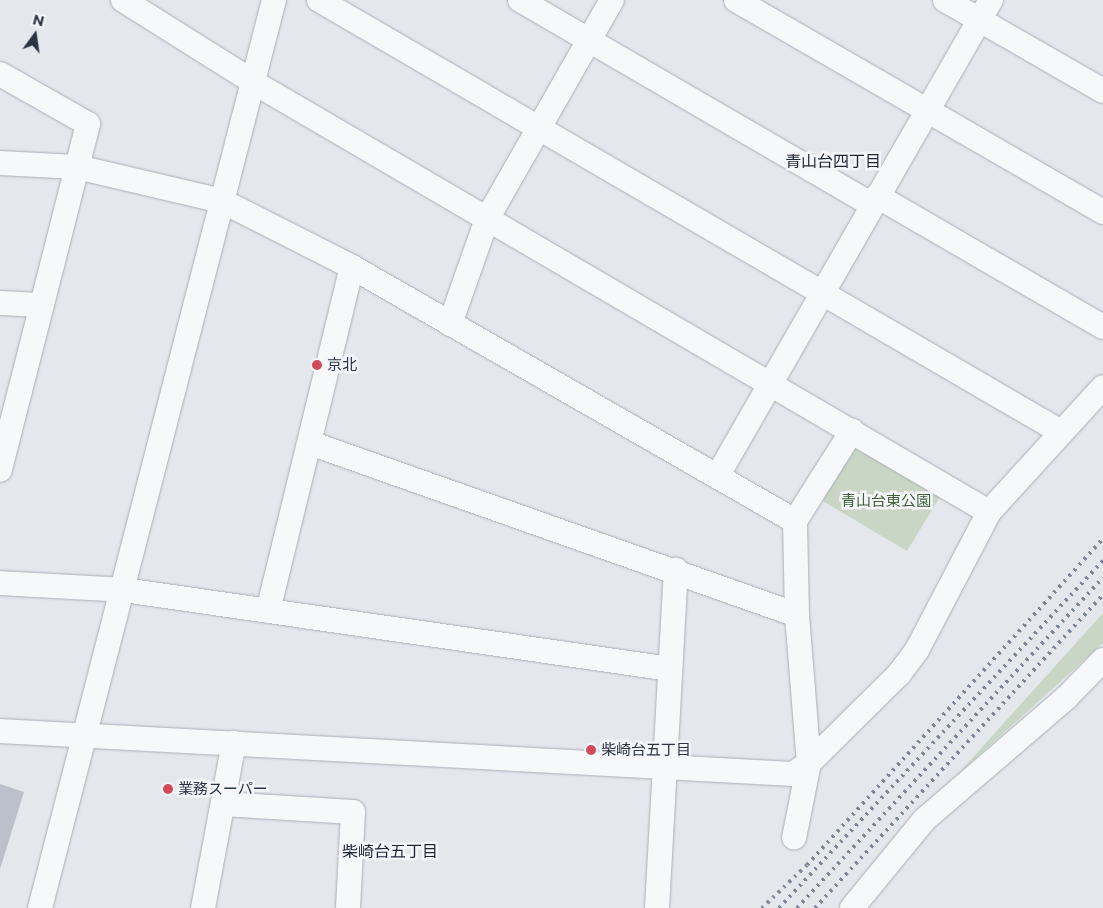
<!DOCTYPE html>
<meta charset="utf-8">
<style>
body{margin:0}
#map{position:relative;width:1103px;height:908px;overflow:hidden;background:#e4e7ec;font-family:Montserrat,"Noto Sans JP",sans-serif}
div>[style]{position:absolute}
[style*='--x']{left:calc(var(--x)*1px);top:calc(var(--y)*1px);width:calc(var(--w)*1px);rotate:calc(var(--a)*1deg)}
.green>*{inset:0;background:#c9d6c5}
.building>*{inset:0;background:#bbc0ca}
.roads{filter:drop-shadow(0 0 1px #a9aeb7) drop-shadow(0 0 1px #a9aeb7)}
.minor>*{height:24px;margin:-12px;padding:0 12px;transform-origin:12px;border-radius:12px;background:#f7f8fa}
.rail>*{height:4px;margin-top:-2px;transform-origin:0;background:repeating-linear-gradient(90deg,#7d8696 0 2.5px,transparent 0 7.5px)}
.dots>*{width:14px;height:14px;translate:-50% -50%;box-sizing:border-box;border:2px solid #f4f6f9;border-radius:50%}
span{translate:-50% -50%;white-space:nowrap;text-align:center;line-height:1.15;-webkit-text-stroke:5px #f4f6f9;paint-order:stroke}
.poi-label{font-size:15px;color:#2b3445}
.left{translate:0 -50%;text-align:left}
.park-label{font-size:15px;color:#3f6138}
.neighbourhood-label{font-size:16px;color:#1d2536}
.north{position:absolute;left:10px;top:10px;width:50px;height:50px;-webkit-text-stroke:4px #f4f6f9;paint-order:stroke;rotate:14deg;font-size:14px;font-weight:700;line-height:20px;text-align:center;color:#2b3445}
.north::after{content:'';display:block;margin:auto;width:18px;height:22px;background:#2b3445;clip-path:polygon(50% 0,100% 100%,50% 72%,0 100%)}
</style>
<div id="map">
<div class="green">
<i style="clip-path:polygon(859px 447px,941px 495px,907px 551px,821px 500px,850px 450px)"></i>
<i style="clip-path:polygon(1103px 613px,1103px 643px,957px 775px)"></i>
</div>
<div class="building">
<i style="clip-path:polygon(0 784px,24px 792px,0 869px)"></i>
</div>
<div class="roads">
<div class="minor">
<i style="--x:123;--y:0;--w:154;--a:32.2"></i>
<i style="--x:253;--y:82;--w:852;--a:30.3"></i>
<i style="--x:319;--y:0;--w:859;--a:30.21"></i>
<i style="--x:520;--y:0;--w:407;--a:30.2"></i>
<i style="--x:736;--y:0;--w:424;--a:30"></i>
<i style="--x:945;--y:0;--w:182;--a:29.9"></i>
<i style="--x:0;--y:74;--w:101;--a:29.6"></i>
<i style="--x:88;--y:124;--w:357;--a:104.3"></i>
<i style="--x:0;--y:163;--w:77;--a:3"></i>
<i style="--x:77;--y:167;--w:149;--a:13.2"></i>
<i style="--x:222;--y:201;--w:146;--a:26.9"></i>
<i style="--x:352;--y:267;--w:511;--a:29.83"></i>
<i style="--x:795;--y:521;--w:94;--a:88.8"></i>
<i style="--x:797;--y:615;--w:148;--a:85.4"></i>
<i style="--x:809;--y:763;--w:76;--a:101.3"></i>
<i style="--x:877;--y:196;--w:261;--a:30.1"></i>
<i style="--x:0;--y:303;--w:41;--a:2.8"></i>
<i style="--x:450;--y:324;--w:111;--a:-70.6"></i>
<i style="--x:487;--y:219;--w:252;--a:-60.3"></i>
<i style="--x:310;--y:443;--w:516;--a:19.45"></i>
<i style="--x:718;--y:475;--w:548;--a:-60.11"></i>
<i style="--x:795;--y:521;--w:107;--a:-57.7"></i>
<i style="--x:0;--y:583;--w:124;--a:3.2"></i>
<i style="--x:124;--y:590;--w:552;--a:8.23"></i>
<i style="--x:268;--y:611;--w:354;--a:-76.3"></i>
<i style="--x:0;--y:731;--w:794;--a:3.1"></i>
<i style="--x:793;--y:774;--w:19;--a:-35"></i>
<i style="--x:809;--y:763;--w:127;--a:-44.7"></i>
<i style="--x:899;--y:674;--w:30;--a:-53"></i>
<i style="--x:917;--y:650;--w:156;--a:-62.4"></i>
<i style="--x:989;--y:512;--w:169;--a:-47.6"></i>
<i style="--x:223;--y:804;--w:130;--a:3.5"></i>
<i style="--x:353;--y:812;--w:96;--a:93"></i>
<i style="--x:40;--y:908;--w:938;--a:-75.55"></i>
<i style="--x:203;--y:908;--w:168;--a:-79.4"></i>
<i style="--x:657;--y:908;--w:339;--a:-86.8"></i>
<i style="--x:852;--y:908;--w:114;--a:-50.7"></i>
<i style="--x:924;--y:820;--w:187;--a:-40.7"></i>
<i style="--x:1066;--y:698;--w:53;--a:-45.8"></i>
</div>
</div>
<div class="rail">
<i style="--x:762;--y:908;--w:62;--a:-43.7"></i>
<i style="--x:807;--y:865;--w:440;--a:-47.8"></i>
<i style="--x:779;--y:908;--w:475;--a:-47"></i>
<i style="--x:797;--y:908;--w:450;--a:-47.2"></i>
<i style="--x:815;--y:908;--w:425;--a:-47.4"></i>
</div>
<div class="dots">
<i style="left:317px;top:365px;background:#d1495b"></i>
<i style="left:591px;top:750px;background:#d1495b"></i>
<i style="left:168px;top:789px;background:#d1495b"></i>
</div>
<div class="poi-label">
<span class="left" style="left:327px;top:365px">京北</span>
<span class="left" style="left:601px;top:750px">柴崎台五丁目</span>
<span class="left" style="left:178px;top:789px">業務スーパー</span>
</div>
<div class="park-label">
<span style="left:886px;top:501px">青山台東公園</span>
</div>
<div class="neighbourhood-label">
<span style="left:833px;top:162px">青山台四丁目</span>
<span style="left:390px;top:852px">柴崎台五丁目</span>
</div>
<div class="north">N</div>
</div>
